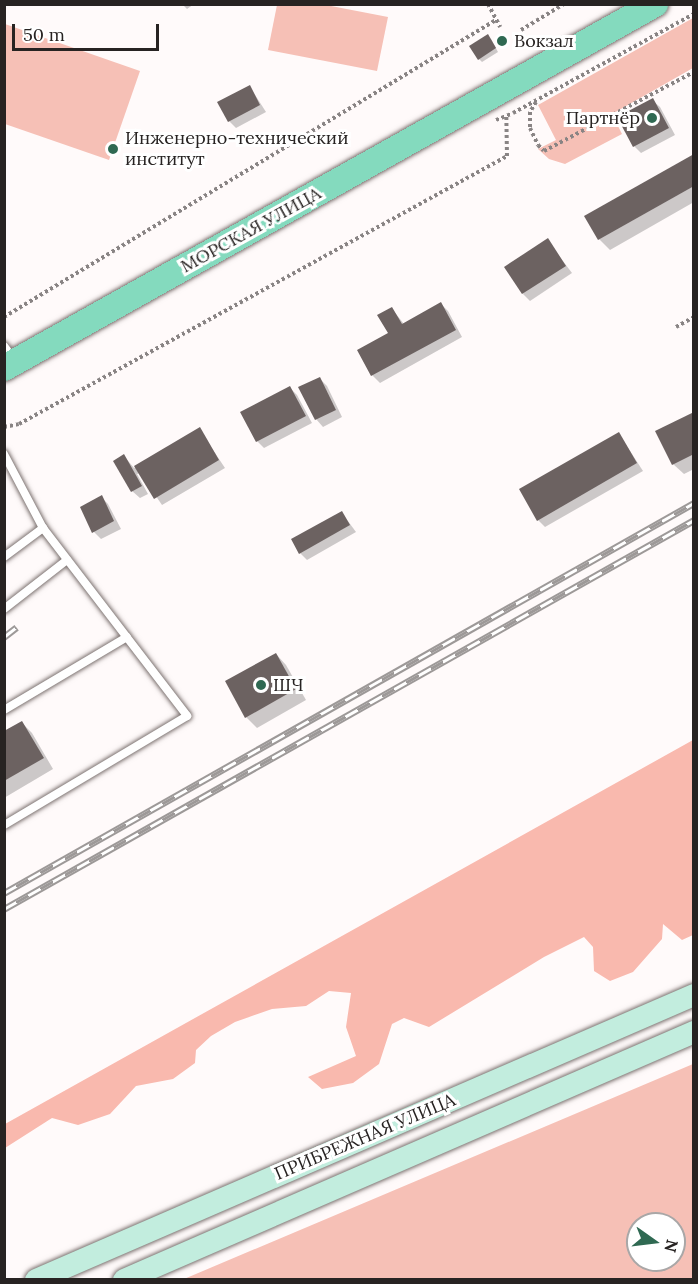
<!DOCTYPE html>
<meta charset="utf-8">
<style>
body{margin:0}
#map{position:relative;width:698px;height:1284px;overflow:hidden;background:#fffafa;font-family:Lora,serif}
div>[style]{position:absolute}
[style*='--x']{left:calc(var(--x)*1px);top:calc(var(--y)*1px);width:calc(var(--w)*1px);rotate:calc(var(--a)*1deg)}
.green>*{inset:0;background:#f6c0b6}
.forest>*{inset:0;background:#f9b9ae}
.shadow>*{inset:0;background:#0003}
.building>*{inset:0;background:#6c6261}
.path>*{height:4px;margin-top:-2px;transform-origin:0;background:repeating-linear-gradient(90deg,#898484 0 3px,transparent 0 6px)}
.roads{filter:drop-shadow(0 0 2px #7e7472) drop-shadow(0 0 2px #7e7472)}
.lane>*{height:8px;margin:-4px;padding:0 4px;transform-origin:4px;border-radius:4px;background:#fff}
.secondary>*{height:22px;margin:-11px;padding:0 11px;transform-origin:11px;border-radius:11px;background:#c2edde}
.primary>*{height:26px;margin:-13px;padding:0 13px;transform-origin:13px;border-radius:13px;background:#84dabe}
.rail>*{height:7px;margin-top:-3.5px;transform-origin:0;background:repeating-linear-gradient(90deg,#fff 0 14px,#9d9998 0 28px);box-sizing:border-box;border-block:2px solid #9d9998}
.dots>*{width:16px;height:16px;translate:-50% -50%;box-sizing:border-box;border:3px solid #fff;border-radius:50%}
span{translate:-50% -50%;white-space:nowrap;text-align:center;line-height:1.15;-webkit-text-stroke:6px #fff;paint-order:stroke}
.poi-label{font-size:18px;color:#272322}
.left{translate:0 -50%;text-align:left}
.right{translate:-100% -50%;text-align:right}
.street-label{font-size:18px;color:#272322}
.frame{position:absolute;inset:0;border:6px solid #272322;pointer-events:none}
.north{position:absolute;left:626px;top:1212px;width:60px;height:60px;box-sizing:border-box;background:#fff;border:2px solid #a9a7a7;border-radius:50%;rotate:104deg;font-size:16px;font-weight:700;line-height:24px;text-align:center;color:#272322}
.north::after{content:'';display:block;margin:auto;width:21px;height:27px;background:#2f6952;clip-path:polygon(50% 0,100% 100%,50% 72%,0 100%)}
.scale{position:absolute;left:12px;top:24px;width:147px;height:27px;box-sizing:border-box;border:3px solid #272322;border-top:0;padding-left:8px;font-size:18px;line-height:21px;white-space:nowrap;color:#272322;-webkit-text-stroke:4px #fff;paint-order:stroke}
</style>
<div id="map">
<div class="green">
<i style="clip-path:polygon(277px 5px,326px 5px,388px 17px,377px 71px,268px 50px)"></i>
<i style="clip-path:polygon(693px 18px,693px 68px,612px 114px,622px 134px,565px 164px,549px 159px,538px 149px,556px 140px,538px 105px)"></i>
<i style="clip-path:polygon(5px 24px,140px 71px,109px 160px,5px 124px)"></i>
<i style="clip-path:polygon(evenodd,693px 1064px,693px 1279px,183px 1279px,184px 1279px,693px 1064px,638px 1224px,674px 1224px,674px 1260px,638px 1260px,638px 1224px)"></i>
</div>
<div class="forest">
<i style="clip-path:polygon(693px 740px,693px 935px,682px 940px,663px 924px,662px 939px,633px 972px,610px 981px,594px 971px,593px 947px,584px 937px,544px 957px,429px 1027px,404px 1018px,392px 1024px,379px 1064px,353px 1083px,322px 1089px,308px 1077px,356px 1056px,346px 1027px,351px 993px,329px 991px,306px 1006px,272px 1009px,235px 1022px,211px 1036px,196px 1050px,195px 1063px,173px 1079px,136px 1086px,110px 1114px,78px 1125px,52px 1118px,5px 1148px,5px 1124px)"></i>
</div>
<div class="shadow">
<i style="clip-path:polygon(182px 4px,194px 4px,187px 9px)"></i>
<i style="clip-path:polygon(491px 39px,498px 52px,482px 62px,479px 59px)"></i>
<i style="clip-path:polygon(250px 87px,266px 112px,236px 128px,229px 121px)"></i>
<i style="clip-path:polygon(652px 100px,660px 107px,675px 135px,641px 153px,634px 146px)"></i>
<i style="clip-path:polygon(694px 156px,694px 202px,610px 250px,599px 239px)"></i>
<i style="clip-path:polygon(547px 240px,572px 273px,530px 301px,523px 294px)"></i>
<i style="clip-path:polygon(441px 304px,448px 311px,462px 337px,380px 383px,372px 375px,359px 351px,390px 334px,392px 309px,404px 324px)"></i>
<i style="clip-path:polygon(319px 378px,327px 386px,342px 417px,323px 427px,316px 419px)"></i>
<i style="clip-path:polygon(290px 388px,297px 395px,312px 423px,264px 448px,257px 441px)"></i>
<i style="clip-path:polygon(694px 414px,694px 469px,684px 474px,673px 464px)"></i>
<i style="clip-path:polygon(199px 429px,225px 468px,162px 505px,140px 473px,137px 474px,148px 494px,140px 498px,132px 491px,115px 461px,124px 456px,134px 468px)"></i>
<i style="clip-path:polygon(619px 434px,643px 471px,545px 527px,538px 520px)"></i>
<i style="clip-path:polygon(101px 497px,108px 504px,121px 529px,101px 539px,94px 532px)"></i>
<i style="clip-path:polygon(342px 513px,356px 532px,307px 560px,300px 553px)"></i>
<i style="clip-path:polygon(276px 654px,286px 665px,306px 700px,257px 728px,246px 717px)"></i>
<i style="clip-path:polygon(22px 723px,32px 733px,53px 769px,4px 798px,4px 733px)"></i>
</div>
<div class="building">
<i style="clip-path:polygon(488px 34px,496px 48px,478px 60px,469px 46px)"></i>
<i style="clip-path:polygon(250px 85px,260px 105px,228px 122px,217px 102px)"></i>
<i style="clip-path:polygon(653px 98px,669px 128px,633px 147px,617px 117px)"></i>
<i style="clip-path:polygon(694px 154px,694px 186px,598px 240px,584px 216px)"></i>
<i style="clip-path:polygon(548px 238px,566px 266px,522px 294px,504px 267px)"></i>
<i style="clip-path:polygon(441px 302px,456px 330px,371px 376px,357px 350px,388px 333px,377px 315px,392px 307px,402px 324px)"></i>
<i style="clip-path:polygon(320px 377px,336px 410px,315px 420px,298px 387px)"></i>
<i style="clip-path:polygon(290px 386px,306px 416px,256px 442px,240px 412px)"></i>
<i style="clip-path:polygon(694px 412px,694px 454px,672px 465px,655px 431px)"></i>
<i style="clip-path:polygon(200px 427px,219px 460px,154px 499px,134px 466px)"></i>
<i style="clip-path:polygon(619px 432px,637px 463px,537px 521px,519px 489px)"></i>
<i style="clip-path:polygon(124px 454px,142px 486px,131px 492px,113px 461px)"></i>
<i style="clip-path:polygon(102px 495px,114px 521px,92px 533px,80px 507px)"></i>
<i style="clip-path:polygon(342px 511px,350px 525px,299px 554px,291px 539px)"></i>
<i style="clip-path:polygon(276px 653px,296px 689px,245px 718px,225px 681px)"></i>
<i style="clip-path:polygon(22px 721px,44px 758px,4px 781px,4px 731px)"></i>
</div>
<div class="path">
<i style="--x:488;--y:4;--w:26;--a:62"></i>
<i style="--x:521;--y:30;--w:50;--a:-31.2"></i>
<i style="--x:536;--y:102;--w:12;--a:121"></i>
<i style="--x:530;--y:112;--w:16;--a:90"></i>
<i style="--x:530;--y:128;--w:19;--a:65"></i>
<i style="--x:538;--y:145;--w:8;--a:45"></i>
<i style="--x:544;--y:151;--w:170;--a:-27.8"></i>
<i style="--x:496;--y:120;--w:18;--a:-22"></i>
<i style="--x:513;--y:113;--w:206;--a:-28.7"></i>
<i style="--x:4;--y:317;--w:575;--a:-31.12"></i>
<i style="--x:676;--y:327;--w:21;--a:-29"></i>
<i style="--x:4;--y:427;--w:15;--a:-11"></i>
<i style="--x:19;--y:424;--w:557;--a:-28.77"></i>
<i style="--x:507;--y:156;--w:39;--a:-91"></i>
</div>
<div class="roads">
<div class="lane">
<i style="--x:4;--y:346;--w:15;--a:53"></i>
<i style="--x:4;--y:454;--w:84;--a:62.2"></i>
<i style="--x:4;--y:557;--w:49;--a:-36.6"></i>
<i style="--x:43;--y:528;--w:237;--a:52.5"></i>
<i style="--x:187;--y:716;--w:213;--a:149.2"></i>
<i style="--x:4;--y:609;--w:80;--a:-37.9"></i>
<i style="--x:4;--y:710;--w:143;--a:-30.7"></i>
</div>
<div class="secondary">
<i style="--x:36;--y:1280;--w:717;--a:-23.42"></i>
<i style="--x:124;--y:1280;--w:622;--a:-23.51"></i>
</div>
<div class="primary">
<i style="--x:4;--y:368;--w:746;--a:-29.21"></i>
</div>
</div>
<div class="rail">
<i style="--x:4;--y:637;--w:16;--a:-38"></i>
<i style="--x:4;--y:893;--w:793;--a:-29.48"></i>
<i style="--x:4;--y:909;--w:792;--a:-29.41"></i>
</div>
<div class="dots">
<i style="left:502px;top:41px;background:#2f6952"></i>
<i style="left:652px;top:118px;background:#2f6952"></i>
<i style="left:113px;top:149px;background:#2f6952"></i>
<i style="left:261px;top:685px;background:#2f6952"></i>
</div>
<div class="poi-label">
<span class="left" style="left:514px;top:41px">Вокзал</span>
<span class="right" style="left:640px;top:118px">Партнёр</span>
<span class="left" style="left:125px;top:149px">Инженерно-технический<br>институт</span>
<span class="left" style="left:273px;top:685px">ШЧ</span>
</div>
<div class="street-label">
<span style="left:251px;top:230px;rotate:-29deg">МОРСКАЯ УЛИЦА</span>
<span style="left:365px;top:1137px;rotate:-23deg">ПРИБРЕЖНАЯ УЛИЦА</span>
</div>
<div class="frame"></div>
<div class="north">N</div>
<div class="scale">50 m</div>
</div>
